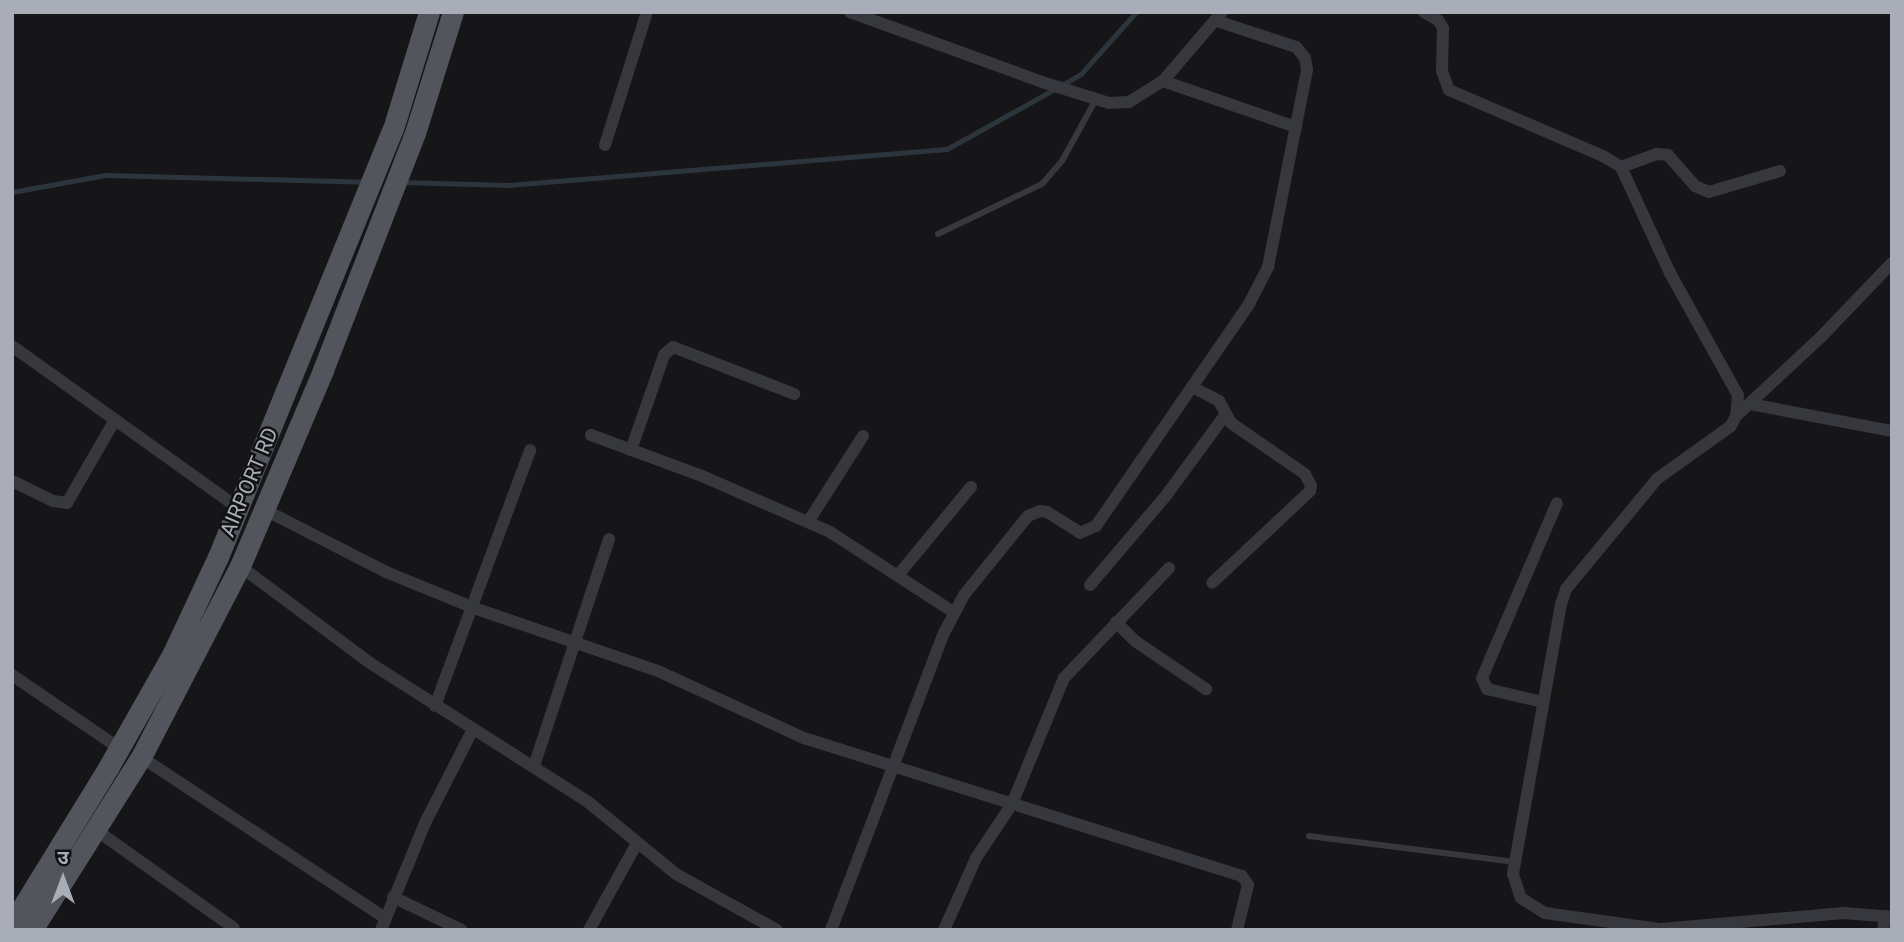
<!DOCTYPE html>
<meta charset="utf-8">
<style>
body{margin:0}
#map{position:relative;width:1904px;height:942px;overflow:hidden;background:#161618;font-family:Roboto,"Noto Sans Devanagari",sans-serif}
div>[style]{position:absolute}
[style*='--x']{left:calc(var(--x)*1px);top:calc(var(--y)*1px);width:calc(var(--w)*1px);rotate:calc(var(--a)*1deg)}
.stream>*{height:4.5px;margin:-2.25px;padding:0 2.25px;transform-origin:2.25px;border-radius:2.25px;background:#2c353c}
.lane>*{height:6px;margin:-3px;padding:0 3px;transform-origin:3px;border-radius:3px;background:#37383d}
.street>*{height:12px;margin:-6px;padding:0 6px;transform-origin:6px;border-radius:6px;background:#37383d}
.primary>*{height:21px;margin:-10.5px;padding:0 10.5px;transform-origin:10.5px;border-radius:10.5px;background:#53555c}
span{translate:-50% -50%;white-space:nowrap;text-align:center;line-height:1.15;-webkit-text-stroke:5px #111113;paint-order:stroke}
.street-label{font-size:21px;color:#a8adb8}
.frame{position:absolute;inset:0;border:14px solid #a8adb8;pointer-events:none}
.north{position:absolute;left:28px;top:844px;width:70px;height:70px;-webkit-text-stroke:5px #111113;paint-order:stroke;rotate:0deg;font-size:19px;font-weight:700;line-height:28px;text-align:center;color:#a8adb8}
.north::after{content:'';display:block;margin:auto;width:24px;height:32px;background:#a8adb8;clip-path:polygon(50% 0,100% 100%,50% 72%,0 100%)}
</style>
<div id="map">
<div class="stream">
<i style="--x:1062;--y:85;--w:22;--a:-30"></i>
<i style="--x:1081;--y:74;--w:83;--a:-48.4"></i>
<i style="--x:401;--y:182;--w:108;--a:1.6"></i>
<i style="--x:509;--y:185;--w:439;--a:-4.7"></i>
<i style="--x:947;--y:149;--w:124;--a:-29.1"></i>
<i style="--x:12;--y:192;--w:96;--a:-10.3"></i>
<i style="--x:106;--y:175;--w:259;--a:1.5"></i>
</div>
<div class="lane">
<i style="--x:938;--y:234;--w:115;--a:-25.7"></i>
<i style="--x:1042;--y:184;--w:30;--a:-49"></i>
<i style="--x:1062;--y:161;--w:68;--a:-61.2"></i>
<i style="--x:1309;--y:836;--w:208;--a:7.2"></i>
</div>
<div class="street">
<i style="--x:850;--y:12;--w:204;--a:20"></i>
<i style="--x:1042;--y:82;--w:70;--a:17.4"></i>
<i style="--x:1109;--y:103;--w:20;--a:-3"></i>
<i style="--x:1129;--y:102;--w:40;--a:-32"></i>
<i style="--x:1163;--y:81;--w:91;--a:-49.5"></i>
<i style="--x:1424;--y:12;--w:16;--a:30"></i>
<i style="--x:1438;--y:20;--w:9;--a:58"></i>
<i style="--x:1443;--y:28;--w:43;--a:91.3"></i>
<i style="--x:1442;--y:71;--w:20;--a:70"></i>
<i style="--x:1449;--y:90;--w:168;--a:23.2"></i>
<i style="--x:1603;--y:156;--w:21;--a:31"></i>
<i style="--x:1621;--y:167;--w:117;--a:65.2"></i>
<i style="--x:1670;--y:273;--w:140;--a:60.9"></i>
<i style="--x:1738;--y:395;--w:21;--a:95"></i>
<i style="--x:1736;--y:416;--w:11;--a:117"></i>
<i style="--x:1731;--y:426;--w:91;--a:144.4"></i>
<i style="--x:1657;--y:479;--w:143;--a:129.6"></i>
<i style="--x:1566;--y:589;--w:16;--a:108"></i>
<i style="--x:1561;--y:604;--w:274;--a:100.1"></i>
<i style="--x:1513;--y:874;--w:25;--a:72"></i>
<i style="--x:1521;--y:898;--w:28;--a:32"></i>
<i style="--x:1545;--y:913;--w:117;--a:7.9"></i>
<i style="--x:1661;--y:929;--w:184;--a:-5"></i>
<i style="--x:1844;--y:913;--w:48;--a:4.8"></i>
<i style="--x:1163;--y:81;--w:141;--a:19.1"></i>
<i style="--x:605;--y:145;--w:139;--a:-72.5"></i>
<i style="--x:1621;--y:167;--w:38;--a:-20"></i>
<i style="--x:1657;--y:154;--w:11;--a:5"></i>
<i style="--x:1668;--y:155;--w:41;--a:48.9"></i>
<i style="--x:1695;--y:186;--w:15;--a:23"></i>
<i style="--x:1709;--y:192;--w:74;--a:-16.5"></i>
<i style="--x:12;--y:346;--w:277;--a:35.6"></i>
<i style="--x:1192;--y:387;--w:30;--a:27"></i>
<i style="--x:1219;--y:401;--w:25;--a:61"></i>
<i style="--x:1231;--y:423;--w:90;--a:34.6"></i>
<i style="--x:1305;--y:474;--w:13;--a:63"></i>
<i style="--x:1311;--y:486;--w:5;--a:101"></i>
<i style="--x:1310;--y:491;--w:134;--a:136.8"></i>
<i style="--x:1750;--y:404;--w:145;--a:10.8"></i>
<i style="--x:1736;--y:416;--w:115;--a:-42.9"></i>
<i style="--x:1820;--y:338;--w:104;--a:-46.2"></i>
<i style="--x:591;--y:435;--w:118;--a:20.3"></i>
<i style="--x:702;--y:476;--w:140;--a:23.6"></i>
<i style="--x:830;--y:532;--w:147;--a:33"></i>
<i style="--x:631;--y:450;--w:101;--a:-70.8"></i>
<i style="--x:664;--y:355;--w:12;--a:-42"></i>
<i style="--x:673;--y:347;--w:130;--a:21.2"></i>
<i style="--x:12;--y:481;--w:46;--a:26"></i>
<i style="--x:53;--y:501;--w:14;--a:8"></i>
<i style="--x:67;--y:503;--w:96;--a:-60"></i>
<i style="--x:263;--y:509;--w:138;--a:27.1"></i>
<i style="--x:386;--y:572;--w:95;--a:22.2"></i>
<i style="--x:474;--y:608;--w:194;--a:18.9"></i>
<i style="--x:658;--y:671;--w:161;--a:24.7"></i>
<i style="--x:804;--y:738;--w:459;--a:17.5"></i>
<i style="--x:1242;--y:876;--w:11;--a:56"></i>
<i style="--x:1248;--y:885;--w:46;--a:103.7"></i>
<i style="--x:808;--y:522;--w:102;--a:-57.4"></i>
<i style="--x:240;--y:566;--w:162;--a:36.7"></i>
<i style="--x:370;--y:663;--w:259;--a:32.5"></i>
<i style="--x:588;--y:802;--w:114;--a:39.3"></i>
<i style="--x:676;--y:874;--w:115;--a:29"></i>
<i style="--x:899;--y:574;--w:113;--a:-50.4"></i>
<i style="--x:1090;--y:585;--w:116;--a:-49.6"></i>
<i style="--x:1165;--y:497;--w:102;--a:-53.8"></i>
<i style="--x:1116;--y:622;--w:27;--a:45"></i>
<i style="--x:1135;--y:641;--w:86;--a:34.1"></i>
<i style="--x:12;--y:675;--w:130;--a:34.3"></i>
<i style="--x:1543;--y:702;--w:57;--a:-166.9"></i>
<i style="--x:1487;--y:689;--w:12;--a:-114"></i>
<i style="--x:1482;--y:678;--w:190;--a:-66.8"></i>
<i style="--x:435;--y:706;--w:273;--a:-69.6"></i>
<i style="--x:141;--y:757;--w:292;--a:33.4"></i>
<i style="--x:534;--y:766;--w:239;--a:-71.7"></i>
<i style="--x:96;--y:830;--w:169;--a:35.4"></i>
<i style="--x:393;--y:897;--w:76;--a:25.6"></i>
<i style="--x:381;--y:930;--w:116;--a:-67.6"></i>
<i style="--x:425;--y:823;--w:103;--a:-62.9"></i>
<i style="--x:589;--y:930;--w:97;--a:-61.1"></i>
<i style="--x:831;--y:930;--w:318;--a:-69.2"></i>
<i style="--x:944;--y:633;--w:43;--a:-62.2"></i>
<i style="--x:964;--y:595;--w:102;--a:-51"></i>
<i style="--x:1028;--y:516;--w:13;--a:-23"></i>
<i style="--x:1040;--y:511;--w:7;--a:8"></i>
<i style="--x:1047;--y:512;--w:39;--a:32"></i>
<i style="--x:1080;--y:533;--w:17;--a:-24"></i>
<i style="--x:1096;--y:526;--w:270;--a:-55.4"></i>
<i style="--x:1249;--y:304;--w:42;--a:-62.8"></i>
<i style="--x:1268;--y:267;--w:201;--a:-78.8"></i>
<i style="--x:1307;--y:70;--w:12;--a:-99"></i>
<i style="--x:1305;--y:58;--w:14;--a:-129"></i>
<i style="--x:1296;--y:47;--w:83;--a:-161.8"></i>
<i style="--x:944;--y:930;--w:79;--a:-66"></i>
<i style="--x:976;--y:858;--w:65;--a:-56.3"></i>
<i style="--x:1012;--y:804;--w:136;--a:-67.6"></i>
<i style="--x:1064;--y:678;--w:152;--a:-46.3"></i>
<i style="--x:1883;--y:930;--w:14;--a:-82"></i>
</div>
<div class="primary">
<i style="--x:12;--y:924;--w:183;--a:-58.4"></i>
<i style="--x:108;--y:768;--w:132;--a:-60.5"></i>
<i style="--x:173;--y:653;--w:106;--a:-64.9"></i>
<i style="--x:218;--y:557;--w:462;--a:-67.8"></i>
<i style="--x:393;--y:129;--w:122;--a:-72.9"></i>
<i style="--x:32;--y:930;--w:204;--a:-57.8"></i>
<i style="--x:141;--y:757;--w:215;--a:-62.6"></i>
<i style="--x:240;--y:566;--w:213;--a:-67"></i>
<i style="--x:323;--y:370;--w:254;--a:-68.8"></i>
<i style="--x:415;--y:133;--w:127;--a:-72.6"></i>
</div>
<div class="street-label">
<span style="left:249px;top:482px;rotate:-67deg">AIRPORT RD</span>
</div>
<div class="frame"></div>
<div class="north">उ</div>
</div>
